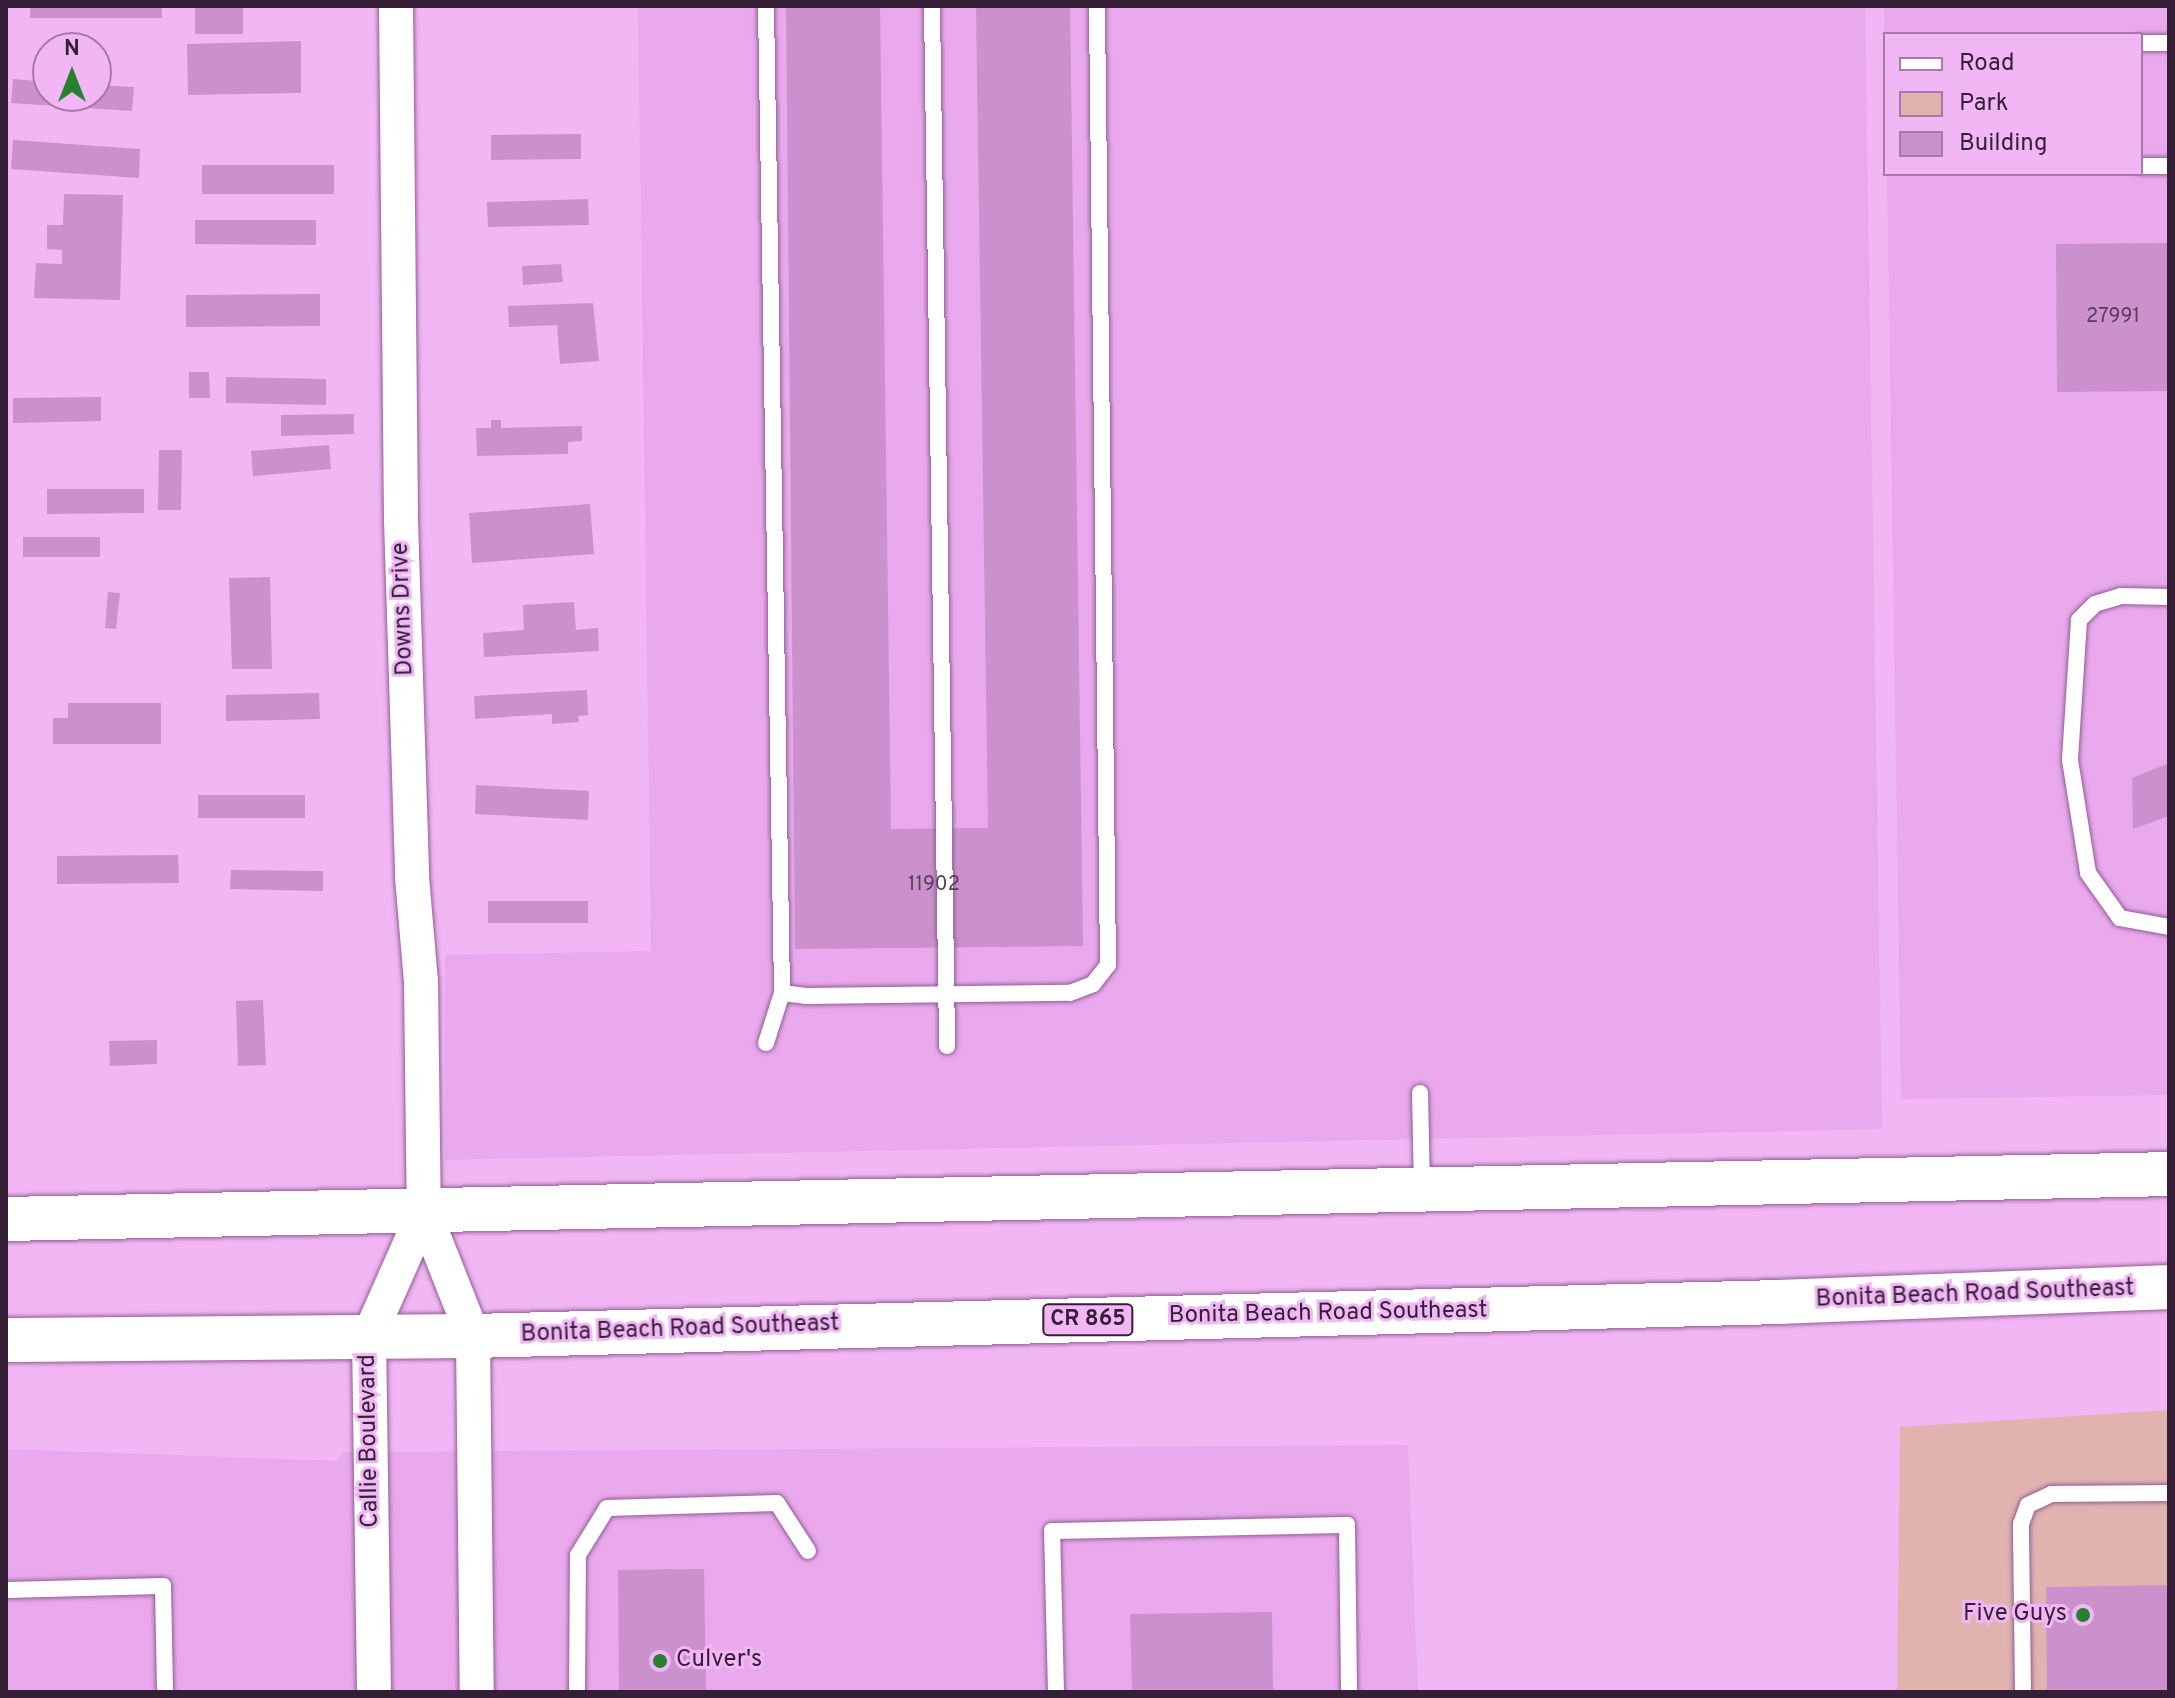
<!DOCTYPE html>
<style>
body{margin:0}
#map{position:relative;width:2175px;height:1698px;overflow:hidden;background:#f1b6f4;font-family:Overpass,sans-serif}
div>[style]{position:absolute}
[style*='--x']{left:calc(var(--x)*1px);top:calc(var(--y)*1px);width:calc(var(--w)*1px);rotate:calc(var(--a)*1deg)}
.built>*{inset:0;background:#e9a9ec}
.green>*{inset:0;background:#e0b3af}
.building>*{inset:0;background:#ca91cd}
.roads{filter:drop-shadow(0 0 2px #925d96) drop-shadow(0 0 2px #925d96)}
.lane>*{height:16px;margin:-8px;padding:0 8px;transform-origin:8px;border-radius:8px;background:#fff}
.street>*{height:34px;margin:-17px;padding:0 17px;transform-origin:17px;border-radius:17px;background:#fff}
.primary>*{height:44px;margin:-22px;padding:0 22px;transform-origin:22px;border-radius:22px;background:#fff}
.dots>*{width:22px;height:22px;translate:-50% -50%;box-sizing:border-box;border:4px solid #f1b6f4;border-radius:50%}
span{translate:-50% -50%;white-space:nowrap;text-align:center;line-height:1.15;-webkit-text-stroke:6px #f1b6f4;paint-order:stroke}
.number-label{font-size:20px;color:#5a3c5c}
.number-label span{-webkit-text-stroke-width:0}
.shield-label span{padding:2px 6px;background:#f1b6f4;border:2px solid;border-radius:6px;-webkit-text-stroke-width:0}
.shield-label{font-size:22px;color:#351f37;font-weight:700}
.street-label{font-size:24px;color:#351f37}
.poi-label{font-size:24px;color:#351f37}
.right{translate:-100% -50%;text-align:right}
.left{translate:0 -50%;text-align:left}
.frame{position:absolute;inset:0;border:8px solid #351f37;pointer-events:none}
.legend{position:absolute;left:1883px;top:32px;width:260px;height:144px;box-sizing:border-box;background:#f1b6f4;border:2px solid #a67aa8;margin:0;padding:10px 14px;list-style:none;font-size:24px;color:#351f37}
.legend li{display:flex;align-items:center;gap:16px;height:40px}
.legend b{width:40px;border:2px solid #a67aa8}
.north{position:absolute;left:32px;top:32px;width:80px;height:80px;box-sizing:border-box;background:#f1b6f4;border:2px solid #a67aa8;border-radius:50%;rotate:0deg;font-size:22px;font-weight:700;line-height:32px;text-align:center;color:#351f37}
.north::after{content:'';display:block;margin:auto;width:28px;height:36px;background:#268030;clip-path:polygon(50% 0,100% 100%,50% 72%,0 100%)}
</style>
<div id="map">
<div class="built">
<i style="clip-path:polygon(638px 6px,1865px 6px,1882px 1129px,445px 1160px,445px 955px,651px 951px)"></i>
<i style="clip-path:polygon(1884px 6px,2169px 6px,2169px 1095px,1901px 1099px,1887px 174px,2141px 174px,2141px 34px,1885px 34px,1885px 65px)"></i>
<i style="clip-path:polygon(1408px 1445px,1418px 1692px,6px 1692px,6px 1449px,336px 1461px,343px 1452px)"></i>
</div>
<div class="green">
<i style="clip-path:polygon(2169px 1410px,2169px 1692px,1897px 1692px,1900px 1427px)"></i>
</div>
<div class="building">
<i style="clip-path:polygon(30px 6px,162px 6px,162px 18px,30px 18px)"></i>
<i style="clip-path:polygon(195px 6px,243px 6px,243px 34px,195px 34px)"></i>
<i style="clip-path:polygon(786px 6px,880px 6px,891px 829px,988px 828px,976px 6px,1070px 6px,1083px 946px,795px 949px)"></i>
<i style="clip-path:polygon(301px 41px,301px 93px,188px 95px,187px 44px)"></i>
<i style="clip-path:polygon(39px 61px,48px 62px,48px 96px,96px 96px,96px 85px,134px 87px,132px 111px,11px 103px,13px 79px,38px 81px)"></i>
<i style="clip-path:polygon(581px 134px,581px 159px,491px 160px,491px 135px)"></i>
<i style="clip-path:polygon(13px 140px,140px 149px,139px 178px,11px 169px)"></i>
<i style="clip-path:polygon(202px 165px,334px 165px,334px 194px,202px 194px)"></i>
<i style="clip-path:polygon(64px 194px,123px 195px,120px 300px,34px 298px,36px 263px,62px 264px,62px 250px,47px 249px,47px 225px,63px 225px)"></i>
<i style="clip-path:polygon(588px 199px,589px 225px,488px 227px,487px 202px)"></i>
<i style="clip-path:polygon(195px 220px,316px 220px,316px 245px,195px 244px)"></i>
<i style="clip-path:polygon(2169px 243px,2169px 391px,2057px 392px,2056px 244px)"></i>
<i style="clip-path:polygon(561px 264px,563px 282px,523px 285px,522px 266px)"></i>
<i style="clip-path:polygon(320px 294px,320px 326px,186px 327px,186px 295px)"></i>
<i style="clip-path:polygon(593px 303px,599px 361px,560px 364px,557px 325px,509px 327px,508px 306px)"></i>
<i style="clip-path:polygon(189px 372px,209px 372px,210px 398px,189px 398px)"></i>
<i style="clip-path:polygon(226px 377px,326px 379px,326px 405px,226px 403px)"></i>
<i style="clip-path:polygon(101px 397px,101px 421px,13px 423px,13px 398px)"></i>
<i style="clip-path:polygon(354px 414px,354px 434px,281px 436px,281px 415px)"></i>
<i style="clip-path:polygon(491px 420px,501px 420px,501px 428px,582px 426px,582px 441px,568px 442px,568px 454px,477px 456px,476px 428px,491px 428px)"></i>
<i style="clip-path:polygon(329px 445px,331px 469px,253px 476px,251px 451px)"></i>
<i style="clip-path:polygon(159px 450px,182px 450px,181px 510px,158px 510px)"></i>
<i style="clip-path:polygon(47px 489px,144px 489px,144px 513px,47px 514px)"></i>
<i style="clip-path:polygon(590px 504px,594px 554px,472px 563px,469px 513px)"></i>
<i style="clip-path:polygon(23px 537px,100px 537px,100px 557px,23px 557px)"></i>
<i style="clip-path:polygon(270px 577px,272px 669px,232px 669px,229px 578px)"></i>
<i style="clip-path:polygon(108px 592px,120px 593px,116px 629px,105px 628px)"></i>
<i style="clip-path:polygon(574px 602px,576px 630px,598px 628px,599px 651px,484px 657px,483px 633px,524px 630px,523px 605px)"></i>
<i style="clip-path:polygon(587px 690px,588px 715px,578px 716px,579px 722px,552px 724px,552px 714px,475px 719px,474px 696px)"></i>
<i style="clip-path:polygon(319px 693px,320px 719px,226px 721px,226px 695px)"></i>
<i style="clip-path:polygon(68px 703px,161px 703px,161px 744px,53px 744px,53px 718px,68px 718px)"></i>
<i style="clip-path:polygon(2169px 763px,2169px 816px,2133px 829px,2132px 778px)"></i>
<i style="clip-path:polygon(476px 785px,589px 791px,588px 820px,475px 814px)"></i>
<i style="clip-path:polygon(198px 795px,305px 795px,305px 818px,198px 818px)"></i>
<i style="clip-path:polygon(178px 855px,179px 883px,57px 884px,57px 856px)"></i>
<i style="clip-path:polygon(231px 870px,323px 871px,323px 891px,230px 889px)"></i>
<i style="clip-path:polygon(488px 901px,588px 901px,588px 923px,488px 923px)"></i>
<i style="clip-path:polygon(263px 1000px,266px 1065px,238px 1066px,236px 1001px)"></i>
<i style="clip-path:polygon(157px 1040px,157px 1064px,110px 1066px,109px 1041px)"></i>
<i style="clip-path:polygon(704px 1569px,706px 1692px,619px 1692px,618px 1570px)"></i>
<i style="clip-path:polygon(2169px 1585px,2169px 1692px,2047px 1692px,2046px 1587px)"></i>
<i style="clip-path:polygon(1272px 1612px,1273px 1692px,1132px 1692px,1130px 1614px)"></i>
</div>
<div class="roads">
<div class="lane">
<i style="--x:766;--y:6;--w:987;--a:89.07"></i>
<i style="--x:782;--y:993;--w:24;--a:7"></i>
<i style="--x:806;--y:996;--w:264;--a:-0.7"></i>
<i style="--x:1070;--y:993;--w:25;--a:-21"></i>
<i style="--x:1093;--y:984;--w:24;--a:-52"></i>
<i style="--x:1108;--y:965;--w:959;--a:-90.66"></i>
<i style="--x:932;--y:6;--w:1040;--a:89.17"></i>
<i style="--x:2141;--y:43;--w:28;--a:0"></i>
<i style="--x:2141;--y:166;--w:28;--a:0"></i>
<i style="--x:2169;--y:597;--w:48;--a:-178.8"></i>
<i style="--x:2121;--y:596;--w:27;--a:163"></i>
<i style="--x:2095;--y:604;--w:23;--a:135"></i>
<i style="--x:2079;--y:620;--w:140;--a:93.7"></i>
<i style="--x:2070;--y:760;--w:114;--a:80.9"></i>
<i style="--x:2088;--y:873;--w:55;--a:54.6"></i>
<i style="--x:2120;--y:918;--w:50;--a:10.4"></i>
<i style="--x:766;--y:1043;--w:52;--a:-72.3"></i>
<i style="--x:1420;--y:1093;--w:95;--a:88.8"></i>
<i style="--x:6;--y:1590;--w:157;--a:-1.5"></i>
<i style="--x:163;--y:1586;--w:106;--a:88.9"></i>
<i style="--x:577;--y:1692;--w:137;--a:-89.6"></i>
<i style="--x:578;--y:1555;--w:55;--a:-58.3"></i>
<i style="--x:607;--y:1508;--w:170;--a:-1.7"></i>
<i style="--x:777;--y:1503;--w:57;--a:57.1"></i>
<i style="--x:1056;--y:1692;--w:161;--a:-91.4"></i>
<i style="--x:1052;--y:1531;--w:295;--a:-1.2"></i>
<i style="--x:1347;--y:1525;--w:167;--a:89.3"></i>
<i style="--x:2023;--y:1692;--w:168;--a:-90.7"></i>
<i style="--x:2021;--y:1524;--w:20;--a:-70"></i>
<i style="--x:2028;--y:1505;--w:26;--a:-25"></i>
<i style="--x:2052;--y:1494;--w:117;--a:-0.5"></i>
</div>
<div class="street">
<i style="--x:396;--y:6;--w:514;--a:89.44"></i>
<i style="--x:401;--y:520;--w:357;--a:88.2"></i>
<i style="--x:412;--y:877;--w:104;--a:85.1"></i>
<i style="--x:421;--y:981;--w:231;--a:89.3"></i>
<i style="--x:424;--y:1212;--w:133;--a:68.4"></i>
<i style="--x:473;--y:1336;--w:356;--a:89.4"></i>
<i style="--x:374;--y:1692;--w:356;--a:-90.8"></i>
<i style="--x:369;--y:1336;--w:136;--a:-66.1"></i>
</div>
<div class="primary">
<i style="--x:6;--y:1219;--w:2163;--a:-1.19"></i>
<i style="--x:6;--y:1340;--w:467;--a:-0.5"></i>
<i style="--x:473;--y:1336;--w:1307;--a:-1.49"></i>
<i style="--x:1780;--y:1302;--w:389;--a:-2.2"></i>
</div>
</div>
<div class="dots">
<i style="left:2083px;top:1615px;background:#268030"></i>
<i style="left:660px;top:1661px;background:#268030"></i>
</div>
<div class="number-label">
<span style="left:2113px;top:317px">27991</span>
<span style="left:934px;top:885px">11902</span>
</div>
<div class="shield-label">
<span style="left:1088px;top:1320px">CR 865</span>
</div>
<div class="street-label">
<span style="left:404px;top:609px;rotate:-92deg">Downs Drive</span>
<span style="left:1975px;top:1295px;rotate:-2deg">Bonita Beach Road Southeast</span>
<span style="left:1328px;top:1314px;rotate:-1deg">Bonita Beach Road Southeast</span>
<span style="left:680px;top:1330px;rotate:-2deg">Bonita Beach Road Southeast</span>
<span style="left:370px;top:1441px;rotate:-91deg">Callie Boulevard</span>
</div>
<div class="poi-label">
<span class="right" style="left:2067px;top:1615px">Five Guys</span>
<span class="left" style="left:676px;top:1661px">Culver's</span>
</div>
<div class="frame"></div>
<ul class="legend">
<li><b style="height:10px;background:#fff"></b>Road</li>
<li><b style="height:22px;background:#e0b3af"></b>Park</li>
<li><b style="height:22px;background:#ca91cd"></b>Building</li>
</ul>
<div class="north">N</div>
</div>
